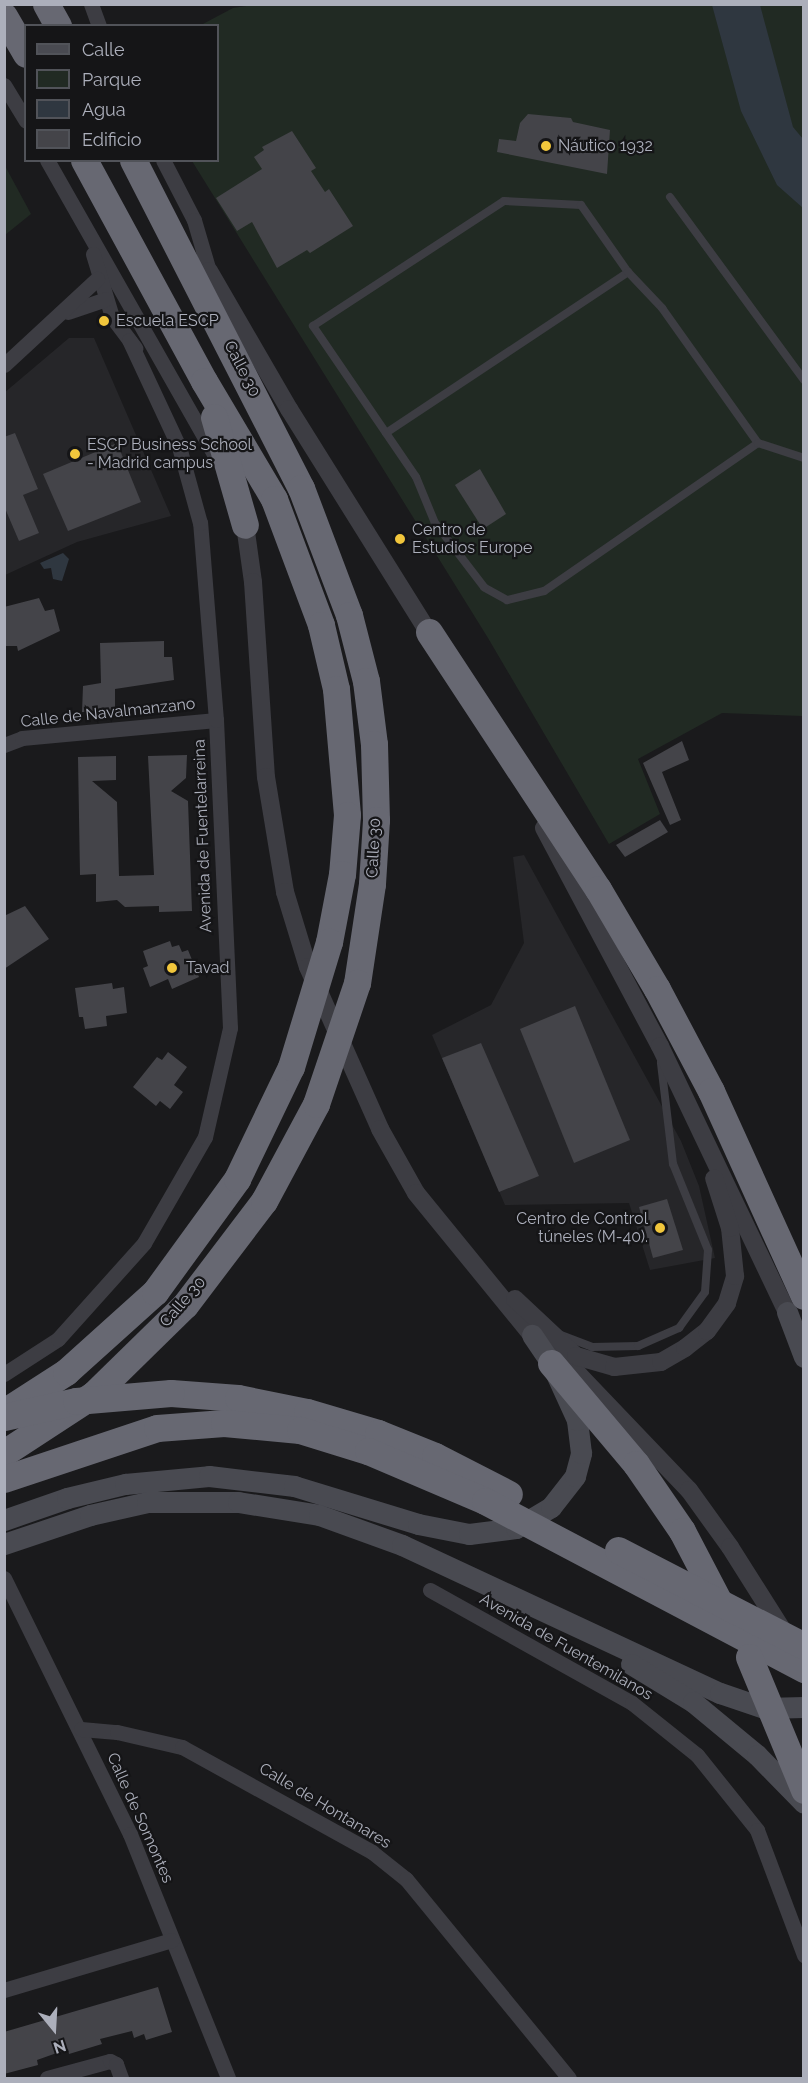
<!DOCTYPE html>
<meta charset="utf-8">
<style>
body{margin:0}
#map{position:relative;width:808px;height:2083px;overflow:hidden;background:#1a1a1c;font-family:Raleway,sans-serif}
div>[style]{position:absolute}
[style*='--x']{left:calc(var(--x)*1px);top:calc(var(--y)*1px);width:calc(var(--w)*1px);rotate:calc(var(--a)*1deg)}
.built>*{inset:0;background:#262629}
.green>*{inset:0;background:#212a23}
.water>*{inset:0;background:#2f3740}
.building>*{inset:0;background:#444449}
.service>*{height:8px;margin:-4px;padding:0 4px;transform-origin:4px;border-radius:4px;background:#3d3d43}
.minor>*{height:15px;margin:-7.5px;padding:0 7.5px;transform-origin:7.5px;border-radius:7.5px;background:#3d3d43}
.tertiary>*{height:18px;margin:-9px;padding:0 9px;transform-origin:9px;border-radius:9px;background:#3d3d43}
.secondary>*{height:21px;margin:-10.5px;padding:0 10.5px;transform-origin:10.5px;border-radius:10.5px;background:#494a51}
.motorway>*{height:27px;margin:-13.5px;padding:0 13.5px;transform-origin:13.5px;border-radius:13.5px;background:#676872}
.motorway-bridge>*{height:27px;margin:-13.5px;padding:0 13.5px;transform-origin:13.5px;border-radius:13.5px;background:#676872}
.dots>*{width:16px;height:16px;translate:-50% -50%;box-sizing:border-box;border:3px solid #151517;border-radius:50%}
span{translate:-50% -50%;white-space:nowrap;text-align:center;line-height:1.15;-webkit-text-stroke:4.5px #151517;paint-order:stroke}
.poi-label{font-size:16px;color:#acafbb}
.left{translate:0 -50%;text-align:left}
.right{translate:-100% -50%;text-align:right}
.street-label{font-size:16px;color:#acafbb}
.frame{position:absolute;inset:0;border:6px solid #acafbb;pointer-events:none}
.legend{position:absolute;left:24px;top:24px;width:195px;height:138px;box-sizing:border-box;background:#151517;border:2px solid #515359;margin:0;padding:8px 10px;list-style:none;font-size:18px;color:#acafbb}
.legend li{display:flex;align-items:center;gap:12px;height:30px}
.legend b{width:30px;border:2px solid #515359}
.north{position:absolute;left:24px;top:1999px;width:60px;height:60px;-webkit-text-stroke:4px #151517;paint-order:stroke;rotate:162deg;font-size:16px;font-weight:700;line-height:24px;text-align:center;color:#acafbb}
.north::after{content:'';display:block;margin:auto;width:21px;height:27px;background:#acafbb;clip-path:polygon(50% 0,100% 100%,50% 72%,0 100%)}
</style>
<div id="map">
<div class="built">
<i style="clip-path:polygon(69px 338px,94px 338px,171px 516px,77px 542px,5px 575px,4px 393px)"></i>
<i style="clip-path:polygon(524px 855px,681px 1141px,699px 1186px,715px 1258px,650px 1270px,629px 1203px,505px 1205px,432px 1035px,491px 1005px,524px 943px,513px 857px)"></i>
</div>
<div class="green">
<i style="clip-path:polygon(260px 4px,803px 5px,803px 720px,802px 716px,722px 713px,638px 759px,660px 814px,609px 844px,488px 638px,192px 161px,218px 160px,218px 26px,201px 25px,233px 8px)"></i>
<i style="clip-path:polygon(4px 164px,31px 214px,5px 235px,4px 235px)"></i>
</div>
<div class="water">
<i style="clip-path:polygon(712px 5px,760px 5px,793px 127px,803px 139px,803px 208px,777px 185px,741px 111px)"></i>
<i style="clip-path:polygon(63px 553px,69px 559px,62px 581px,53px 579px,51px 568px,44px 569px,40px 563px)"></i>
</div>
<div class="building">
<i style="clip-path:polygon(528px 114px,571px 118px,573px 122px,610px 130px,607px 174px,497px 152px,499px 139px,516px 141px,520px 123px)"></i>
<i style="clip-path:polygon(292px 131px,316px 168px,311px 171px,325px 192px,329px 189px,353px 226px,310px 253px,307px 250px,277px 268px,252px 222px,237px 231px,216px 198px,262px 169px,254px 157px,264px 150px,262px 147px)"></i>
<i style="clip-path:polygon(15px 433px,38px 489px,23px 495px,39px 533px,19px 541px,4px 506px,4px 437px)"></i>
<i style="clip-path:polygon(117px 443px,141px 502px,68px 531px,43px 474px)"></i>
<i style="clip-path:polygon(480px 469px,506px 514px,483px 529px,455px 485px)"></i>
<i style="clip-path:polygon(39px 598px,45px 611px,54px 609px,60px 631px,18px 651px,17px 646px,4px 646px,4px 607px)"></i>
<i style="clip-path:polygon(164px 641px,164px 657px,172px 657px,174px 680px,115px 689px,115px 712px,82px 712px,83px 686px,101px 683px,100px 643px)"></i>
<i style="clip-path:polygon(682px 741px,689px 760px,662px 772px,681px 820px,670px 825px,643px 763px)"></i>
<i style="clip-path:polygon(187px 755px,186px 778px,171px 791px,188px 801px,192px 911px,159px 912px,159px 906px,125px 907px,117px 900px,96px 902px,96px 874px,80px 875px,78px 757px,116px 756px,116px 780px,92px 781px,117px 802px,119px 876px,154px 875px,148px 756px)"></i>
<i style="clip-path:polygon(660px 820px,668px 832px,625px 857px,616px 845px)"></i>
<i style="clip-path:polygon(25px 906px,49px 939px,4px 969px,4px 916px)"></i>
<i style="clip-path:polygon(170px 941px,172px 947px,179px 945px,182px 952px,188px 950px,199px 977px,172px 989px,168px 979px,150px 987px,143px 968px,148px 966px,143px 951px)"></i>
<i style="clip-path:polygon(112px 983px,113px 989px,124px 987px,127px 1013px,106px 1016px,107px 1026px,85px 1029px,83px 1017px,79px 1017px,75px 988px)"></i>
<i style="clip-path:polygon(575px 1006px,630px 1140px,574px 1163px,520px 1029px)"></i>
<i style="clip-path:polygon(481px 1043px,539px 1176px,499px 1192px,442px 1058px)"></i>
<i style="clip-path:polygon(168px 1052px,187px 1067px,174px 1085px,183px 1092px,170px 1109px,160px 1101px,156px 1106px,133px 1087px,157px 1057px,162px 1060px)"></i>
<i style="clip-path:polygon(667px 1199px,683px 1250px,653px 1258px,639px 1207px)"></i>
<i style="clip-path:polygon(158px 1987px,172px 2032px,146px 2040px,144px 2034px,134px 2038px,132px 2031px,100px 2039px,102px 2044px,69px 2054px,68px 2049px,37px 2060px,38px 2065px,4px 2074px,4px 2032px)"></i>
</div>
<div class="service">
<i style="--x:670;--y:197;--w:227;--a:53.8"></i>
<i style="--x:386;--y:433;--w:291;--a:-33.6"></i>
<i style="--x:758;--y:443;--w:260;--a:145.3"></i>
<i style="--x:544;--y:591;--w:38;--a:166"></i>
<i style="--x:507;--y:600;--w:26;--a:-151"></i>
<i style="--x:484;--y:587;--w:81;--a:-127.4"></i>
<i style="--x:435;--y:523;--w:50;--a:-112.4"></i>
<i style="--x:416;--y:477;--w:183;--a:-124.3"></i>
<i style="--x:313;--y:326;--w:228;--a:-33.2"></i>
<i style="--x:504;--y:201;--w:77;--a:3"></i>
<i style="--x:581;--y:205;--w:82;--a:55"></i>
<i style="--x:628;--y:272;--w:50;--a:46.6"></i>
<i style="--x:662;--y:308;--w:166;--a:54.6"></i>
<i style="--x:758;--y:443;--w:48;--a:18.1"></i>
<i style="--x:561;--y:1335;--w:33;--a:21"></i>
<i style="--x:592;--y:1347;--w:46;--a:-1.2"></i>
<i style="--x:638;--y:1346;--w:45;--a:-23.7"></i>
<i style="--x:679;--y:1328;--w:44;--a:-54.2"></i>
<i style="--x:705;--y:1292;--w:42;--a:-85.9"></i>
<i style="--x:708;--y:1250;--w:93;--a:-112.1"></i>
<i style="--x:673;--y:1164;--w:102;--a:-96.8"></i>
</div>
<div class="minor">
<i style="--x:91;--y:4;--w:23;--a:70"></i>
<i style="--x:4;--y:85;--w:42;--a:58.6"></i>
<i style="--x:47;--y:160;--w:343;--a:60.4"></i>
<i style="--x:163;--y:160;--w:68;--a:62.7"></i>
<i style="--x:194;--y:220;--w:53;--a:73.6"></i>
<i style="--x:93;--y:254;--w:66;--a:73.2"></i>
<i style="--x:112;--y:317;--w:39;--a:53"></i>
<i style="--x:68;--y:312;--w:39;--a:-19"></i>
<i style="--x:4;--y:365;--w:127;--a:-42.8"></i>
<i style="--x:4;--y:745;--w:19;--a:-21"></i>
<i style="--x:22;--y:738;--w:195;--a:-5.3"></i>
<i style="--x:4;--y:1374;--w:64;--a:-32.9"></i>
<i style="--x:58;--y:1339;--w:129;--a:-48.1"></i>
<i style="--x:144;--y:1243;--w:122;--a:-60.1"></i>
<i style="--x:205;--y:1137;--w:112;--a:-77.1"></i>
<i style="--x:230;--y:1028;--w:308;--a:-92.6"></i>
<i style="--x:216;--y:720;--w:198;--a:-94.6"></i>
<i style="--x:200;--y:523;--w:79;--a:-105.4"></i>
<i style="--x:179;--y:447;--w:118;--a:-115"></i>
<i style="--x:4;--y:1578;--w:285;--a:63.8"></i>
<i style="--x:130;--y:1834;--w:263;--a:68.1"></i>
<i style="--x:430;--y:1590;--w:231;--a:29.2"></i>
<i style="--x:632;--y:1703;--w:83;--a:38.7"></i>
<i style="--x:697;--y:1755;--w:96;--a:51.3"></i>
<i style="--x:757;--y:1830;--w:134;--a:69.4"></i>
<i style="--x:81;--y:1729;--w:36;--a:5"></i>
<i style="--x:117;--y:1732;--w:67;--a:13"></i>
<i style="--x:182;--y:1747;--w:217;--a:28.9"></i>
<i style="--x:372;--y:1852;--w:43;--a:38.5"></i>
<i style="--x:406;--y:1879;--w:257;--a:50.7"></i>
<i style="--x:4;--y:1990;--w:175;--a:-16.6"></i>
<i style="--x:47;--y:2078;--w:65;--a:-15.1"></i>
<i style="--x:110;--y:2061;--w:7;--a:27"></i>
<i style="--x:116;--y:2064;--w:15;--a:70"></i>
</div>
<div class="tertiary">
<i style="--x:209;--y:271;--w:160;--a:59.9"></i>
<i style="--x:289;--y:409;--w:274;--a:58"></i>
<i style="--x:245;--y:525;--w:58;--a:82"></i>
<i style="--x:253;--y:582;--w:195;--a:86.2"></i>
<i style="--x:266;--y:777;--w:117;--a:80.6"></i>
<i style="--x:285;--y:892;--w:78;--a:73"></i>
<i style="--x:308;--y:967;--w:177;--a:66"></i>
<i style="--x:380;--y:1129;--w:73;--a:60.6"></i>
<i style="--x:416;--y:1193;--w:183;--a:50.8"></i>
<i style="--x:532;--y:1335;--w:62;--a:40.4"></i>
<i style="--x:579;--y:1375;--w:159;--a:46.3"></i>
<i style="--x:689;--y:1490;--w:70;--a:54.3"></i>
<i style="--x:730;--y:1547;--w:103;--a:57.7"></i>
<i style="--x:544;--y:828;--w:247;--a:62"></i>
<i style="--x:660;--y:1046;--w:307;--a:64.5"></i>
<i style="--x:515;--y:1299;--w:83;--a:43.1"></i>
<i style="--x:576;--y:1356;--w:40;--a:16"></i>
<i style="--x:614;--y:1367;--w:47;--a:-6.1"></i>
<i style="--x:661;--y:1362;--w:28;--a:-30"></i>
<i style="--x:685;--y:1348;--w:28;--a:-38"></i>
<i style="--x:707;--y:1331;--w:34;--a:-54"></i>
<i style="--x:727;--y:1303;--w:28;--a:-73"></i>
<i style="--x:735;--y:1276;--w:48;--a:-95.9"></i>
<i style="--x:730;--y:1228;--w:52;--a:-107.7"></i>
</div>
<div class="secondary">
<i style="--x:787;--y:1312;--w:48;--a:69.3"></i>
<i style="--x:4;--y:1520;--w:67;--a:-19.2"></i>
<i style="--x:67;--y:1498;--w:60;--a:-13.6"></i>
<i style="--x:125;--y:1484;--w:84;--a:-5.4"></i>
<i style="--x:209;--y:1476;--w:86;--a:6.7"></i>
<i style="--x:294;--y:1486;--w:130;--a:17"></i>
<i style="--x:418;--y:1524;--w:52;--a:11.1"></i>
<i style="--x:469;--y:1534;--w:47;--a:-7.3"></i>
<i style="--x:516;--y:1528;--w:41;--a:-31"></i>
<i style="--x:551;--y:1507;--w:39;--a:-52"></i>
<i style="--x:575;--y:1476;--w:24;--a:-75"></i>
<i style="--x:581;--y:1453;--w:33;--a:-97"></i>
<i style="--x:577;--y:1420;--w:63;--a:-114.5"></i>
<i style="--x:551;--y:1363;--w:34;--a:-124"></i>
<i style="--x:4;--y:1544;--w:91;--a:-18.6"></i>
<i style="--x:90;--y:1515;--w:58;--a:-12.8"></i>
<i style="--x:147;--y:1502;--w:91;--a:0"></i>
<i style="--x:238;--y:1502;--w:82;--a:9.1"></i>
<i style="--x:319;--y:1515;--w:88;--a:19.9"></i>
<i style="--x:402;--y:1545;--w:351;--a:25"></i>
<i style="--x:720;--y:1693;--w:46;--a:18.8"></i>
<i style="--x:764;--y:1708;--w:40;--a:-1.4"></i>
<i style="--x:631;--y:1664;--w:73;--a:31.5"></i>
<i style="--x:693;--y:1702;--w:83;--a:39.6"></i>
<i style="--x:757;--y:1755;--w:67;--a:45.6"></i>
</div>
<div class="motorway">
<i style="--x:46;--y:4;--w:25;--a:61"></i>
<i style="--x:4;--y:16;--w:44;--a:59.9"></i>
<i style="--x:84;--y:160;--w:251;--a:61.5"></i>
<i style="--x:204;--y:381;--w:137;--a:59.3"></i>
<i style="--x:274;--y:499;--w:134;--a:69.5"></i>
<i style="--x:321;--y:625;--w:66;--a:76.8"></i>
<i style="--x:336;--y:689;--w:126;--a:85"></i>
<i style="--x:347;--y:815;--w:59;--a:94.8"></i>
<i style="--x:342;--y:874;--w:69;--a:100.8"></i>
<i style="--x:133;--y:160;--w:369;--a:62.9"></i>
<i style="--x:301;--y:488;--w:136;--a:69.3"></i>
<i style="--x:349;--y:615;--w:68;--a:75.6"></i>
<i style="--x:366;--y:681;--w:64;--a:82.8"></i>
<i style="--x:374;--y:744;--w:76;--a:88.5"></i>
<i style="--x:376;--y:820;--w:64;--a:93.6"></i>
<i style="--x:372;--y:884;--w:100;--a:98.6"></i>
<i style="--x:214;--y:417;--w:112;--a:74"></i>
<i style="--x:429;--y:632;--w:308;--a:56.7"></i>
<i style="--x:598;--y:889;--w:116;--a:59.5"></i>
<i style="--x:657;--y:989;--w:115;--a:62.1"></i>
<i style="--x:711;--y:1091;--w:225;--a:65.6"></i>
<i style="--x:551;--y:1363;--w:132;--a:49.9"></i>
<i style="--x:636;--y:1464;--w:81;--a:55.5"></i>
<i style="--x:682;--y:1531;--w:95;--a:62.4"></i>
<i style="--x:171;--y:1393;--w:67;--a:4.3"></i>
<i style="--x:238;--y:1398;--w:70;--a:11.5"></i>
<i style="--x:307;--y:1412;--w:74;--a:16.5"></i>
<i style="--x:4;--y:1412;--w:74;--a:-32.8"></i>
<i style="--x:66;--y:1372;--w:120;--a:-42"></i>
<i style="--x:155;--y:1292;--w:140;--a:-54"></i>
<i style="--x:237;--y:1179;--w:124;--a:-64.3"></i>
<i style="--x:4;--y:1453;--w:108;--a:-33.2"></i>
<i style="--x:94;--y:1394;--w:127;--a:-44.4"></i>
<i style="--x:185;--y:1305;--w:131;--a:-52.8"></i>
<i style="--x:264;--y:1201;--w:110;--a:-61.8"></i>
<i style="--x:4;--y:1479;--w:161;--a:-18.4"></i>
<i style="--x:157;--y:1428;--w:67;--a:-4.3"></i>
<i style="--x:224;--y:1423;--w:76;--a:5.3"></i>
<i style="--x:300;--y:1430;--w:71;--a:17.2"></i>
</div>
<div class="motorway-bridge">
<i style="--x:291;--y:1067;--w:131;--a:-73.1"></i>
<i style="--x:316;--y:1104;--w:128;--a:-71.3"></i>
<i style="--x:4;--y:1417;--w:74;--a:-12.5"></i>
<i style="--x:76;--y:1401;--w:95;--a:-4.8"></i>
<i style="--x:378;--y:1433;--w:61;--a:22"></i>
<i style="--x:435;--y:1456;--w:83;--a:27.2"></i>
<i style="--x:368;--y:1451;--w:127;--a:23.1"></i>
<i style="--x:485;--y:1501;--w:361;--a:27.8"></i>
<i style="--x:618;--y:1550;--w:209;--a:27.3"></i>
<i style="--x:749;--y:1657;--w:144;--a:67.5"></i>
</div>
<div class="dots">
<i style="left:546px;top:146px;background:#f1c63c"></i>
<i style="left:104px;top:321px;background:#f1c63c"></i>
<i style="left:75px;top:454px;background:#f1c63c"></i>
<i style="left:400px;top:539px;background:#f1c63c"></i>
<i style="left:172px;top:968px;background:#f1c63c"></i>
<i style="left:660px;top:1228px;background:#f1c63c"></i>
</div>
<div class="poi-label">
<span class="left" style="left:558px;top:146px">Náutico 1932</span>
<span class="left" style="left:116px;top:321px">Escuela ESCP</span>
<span class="left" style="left:87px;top:454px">ESCP Business School<br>- Madrid campus</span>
<span class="left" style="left:412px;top:539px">Centro de<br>Estudios Europe</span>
<span class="left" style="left:186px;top:968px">Tavad</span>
<span class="right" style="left:648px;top:1228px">Centro de Control<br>túneles (M-40).</span>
</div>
<div class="street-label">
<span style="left:242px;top:369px;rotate:63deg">Calle 30</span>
<span style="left:108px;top:713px;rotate:-6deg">Calle de Navalmanzano</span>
<span style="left:203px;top:836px;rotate:-92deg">Avenida de Fuentelarreina</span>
<span style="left:374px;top:848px;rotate:-87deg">Calle 30</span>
<span style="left:183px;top:1302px;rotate:-49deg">Calle 30</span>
<span style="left:566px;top:1647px;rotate:30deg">Avenida de Fuentemilanos</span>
<span style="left:325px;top:1806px;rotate:31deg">Calle de Hontanares</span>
<span style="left:140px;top:1818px;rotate:66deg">Calle de Somontes</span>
</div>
<div class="frame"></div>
<ul class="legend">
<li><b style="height:8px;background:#494a51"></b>Calle</li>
<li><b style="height:16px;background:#212a23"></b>Parque</li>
<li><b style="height:16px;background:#2f3740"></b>Agua</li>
<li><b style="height:16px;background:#444449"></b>Edificio</li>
</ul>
<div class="north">N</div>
</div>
